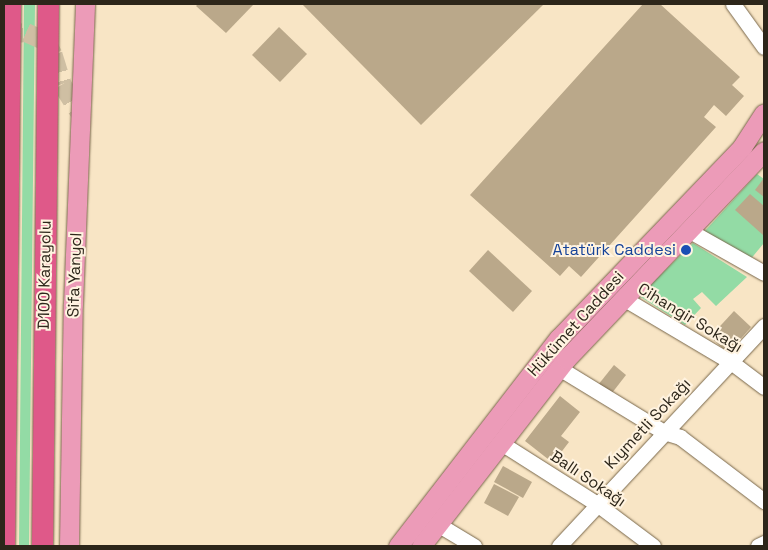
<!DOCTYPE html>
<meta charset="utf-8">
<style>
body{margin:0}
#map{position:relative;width:768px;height:550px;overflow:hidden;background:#f8e5c5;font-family:"Space Grotesk",sans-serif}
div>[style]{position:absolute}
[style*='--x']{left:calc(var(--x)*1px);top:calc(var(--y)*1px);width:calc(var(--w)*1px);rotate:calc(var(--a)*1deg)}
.green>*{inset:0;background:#93dba5}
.building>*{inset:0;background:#baa88a}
.major-tunnel>*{height:19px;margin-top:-9.5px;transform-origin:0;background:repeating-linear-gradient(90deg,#cfbfa3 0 19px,transparent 0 28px)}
.roads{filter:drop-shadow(0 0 1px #78674b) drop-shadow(0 0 1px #78674b)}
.minor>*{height:15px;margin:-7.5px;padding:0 7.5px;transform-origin:7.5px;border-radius:7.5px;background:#fff}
.major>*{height:19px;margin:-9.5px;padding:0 9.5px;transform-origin:9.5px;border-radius:9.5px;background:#ec9bb8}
.highway>*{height:21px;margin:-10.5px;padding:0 10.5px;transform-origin:10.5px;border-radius:10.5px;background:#df5989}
.dots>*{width:14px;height:14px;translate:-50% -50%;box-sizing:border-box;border:2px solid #fff3e0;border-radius:50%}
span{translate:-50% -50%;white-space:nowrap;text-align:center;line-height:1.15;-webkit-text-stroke:4px #fff3e0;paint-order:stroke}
.transit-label{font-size:16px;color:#164399}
.right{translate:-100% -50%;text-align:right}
.street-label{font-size:16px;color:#2d261a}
.frame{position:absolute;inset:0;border:5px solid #2d261a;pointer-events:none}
</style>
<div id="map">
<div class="green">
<i style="clip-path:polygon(24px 4px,35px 4px,34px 88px,29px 546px,19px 546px)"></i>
<i style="clip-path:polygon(757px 174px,764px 179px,764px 243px,749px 261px,704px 232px)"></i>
<i style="clip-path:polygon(693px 243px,747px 277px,716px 306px,702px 292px,693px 299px,701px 308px,685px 325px,639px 296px)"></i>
</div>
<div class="building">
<i style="clip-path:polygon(198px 4px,254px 4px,226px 33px,196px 6px)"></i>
<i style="clip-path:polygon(302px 4px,544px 4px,421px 125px)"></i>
<i style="clip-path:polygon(643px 4px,660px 4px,740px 77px,732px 85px,744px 96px,726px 116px,714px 105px,704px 117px,716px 127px,581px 277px,569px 266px,560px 276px,470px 195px)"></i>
<i style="clip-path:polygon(279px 27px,307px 54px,280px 82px,252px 55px)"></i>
<i style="clip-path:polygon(764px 178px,764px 197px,755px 190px)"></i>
<i style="clip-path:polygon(750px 194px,764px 206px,763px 235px,735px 210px)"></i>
<i style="clip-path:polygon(488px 250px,532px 291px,513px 312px,469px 271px)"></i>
<i style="clip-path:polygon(734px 311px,751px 327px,728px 353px,710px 337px)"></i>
<i style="clip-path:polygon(614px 365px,626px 375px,612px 393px,598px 385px)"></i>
<i style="clip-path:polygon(560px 396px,580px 412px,561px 436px,569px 442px,553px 463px,525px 441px)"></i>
<i style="clip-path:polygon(503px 466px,532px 482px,523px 498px,494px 482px)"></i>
<i style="clip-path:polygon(494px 484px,519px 497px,508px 516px,484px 503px)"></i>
</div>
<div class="major-tunnel">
<i style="--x:4;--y:34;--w:22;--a:-5"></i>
<i style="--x:26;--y:32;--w:22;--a:24"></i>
<i style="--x:46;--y:41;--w:15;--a:62"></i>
<i style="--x:53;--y:54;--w:31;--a:73"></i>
<i style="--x:62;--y:84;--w:38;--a:58"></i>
</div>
<div class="roads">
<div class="minor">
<i style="--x:733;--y:4;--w:53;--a:54.2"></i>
<i style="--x:688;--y:230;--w:87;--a:29.5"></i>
<i style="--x:623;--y:298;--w:126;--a:30.7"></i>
<i style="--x:731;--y:362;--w:41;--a:37.1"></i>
<i style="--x:559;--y:368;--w:123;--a:31.4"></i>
<i style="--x:664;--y:432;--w:17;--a:17"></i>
<i style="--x:680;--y:437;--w:106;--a:37.3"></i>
<i style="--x:501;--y:443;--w:114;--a:32.4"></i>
<i style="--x:597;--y:504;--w:70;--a:36.9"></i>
<i style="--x:439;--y:525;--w:41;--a:31"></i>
<i style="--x:559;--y:546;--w:301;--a:-47"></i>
<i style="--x:758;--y:546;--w:7;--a:-27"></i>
</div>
<div class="major">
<i style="--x:69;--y:546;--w:242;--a:-89.1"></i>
<i style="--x:73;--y:304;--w:300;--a:-87.7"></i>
<i style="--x:398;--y:546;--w:263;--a:-52.3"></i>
<i style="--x:559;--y:338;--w:265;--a:-46.2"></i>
<i style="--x:742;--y:147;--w:40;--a:-57.1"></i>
<i style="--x:421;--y:546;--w:237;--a:-52.2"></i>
<i style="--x:566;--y:359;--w:287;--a:-46.4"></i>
</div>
<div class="highway">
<i style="--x:4;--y:546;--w:542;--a:-89.37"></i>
<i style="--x:42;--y:546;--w:542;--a:-89.37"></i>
</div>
</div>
<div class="dots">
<i style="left:686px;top:250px;background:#1a4fb4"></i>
</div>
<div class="transit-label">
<span class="right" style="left:676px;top:250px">Atatürk Caddesi</span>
</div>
<div class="street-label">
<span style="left:45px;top:275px;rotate:-89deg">D100 Karayolu</span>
<span style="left:75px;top:275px;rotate:-88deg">Sifa Yanyol</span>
<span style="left:690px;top:318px;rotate:31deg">Cihangir Sokağı</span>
<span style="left:576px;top:324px;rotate:-48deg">Hükümet Caddesi</span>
<span style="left:648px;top:424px;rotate:-47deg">Kıymetli Sokağı</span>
<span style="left:588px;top:479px;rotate:34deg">Ballı Sokağı</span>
</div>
<div class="frame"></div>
</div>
